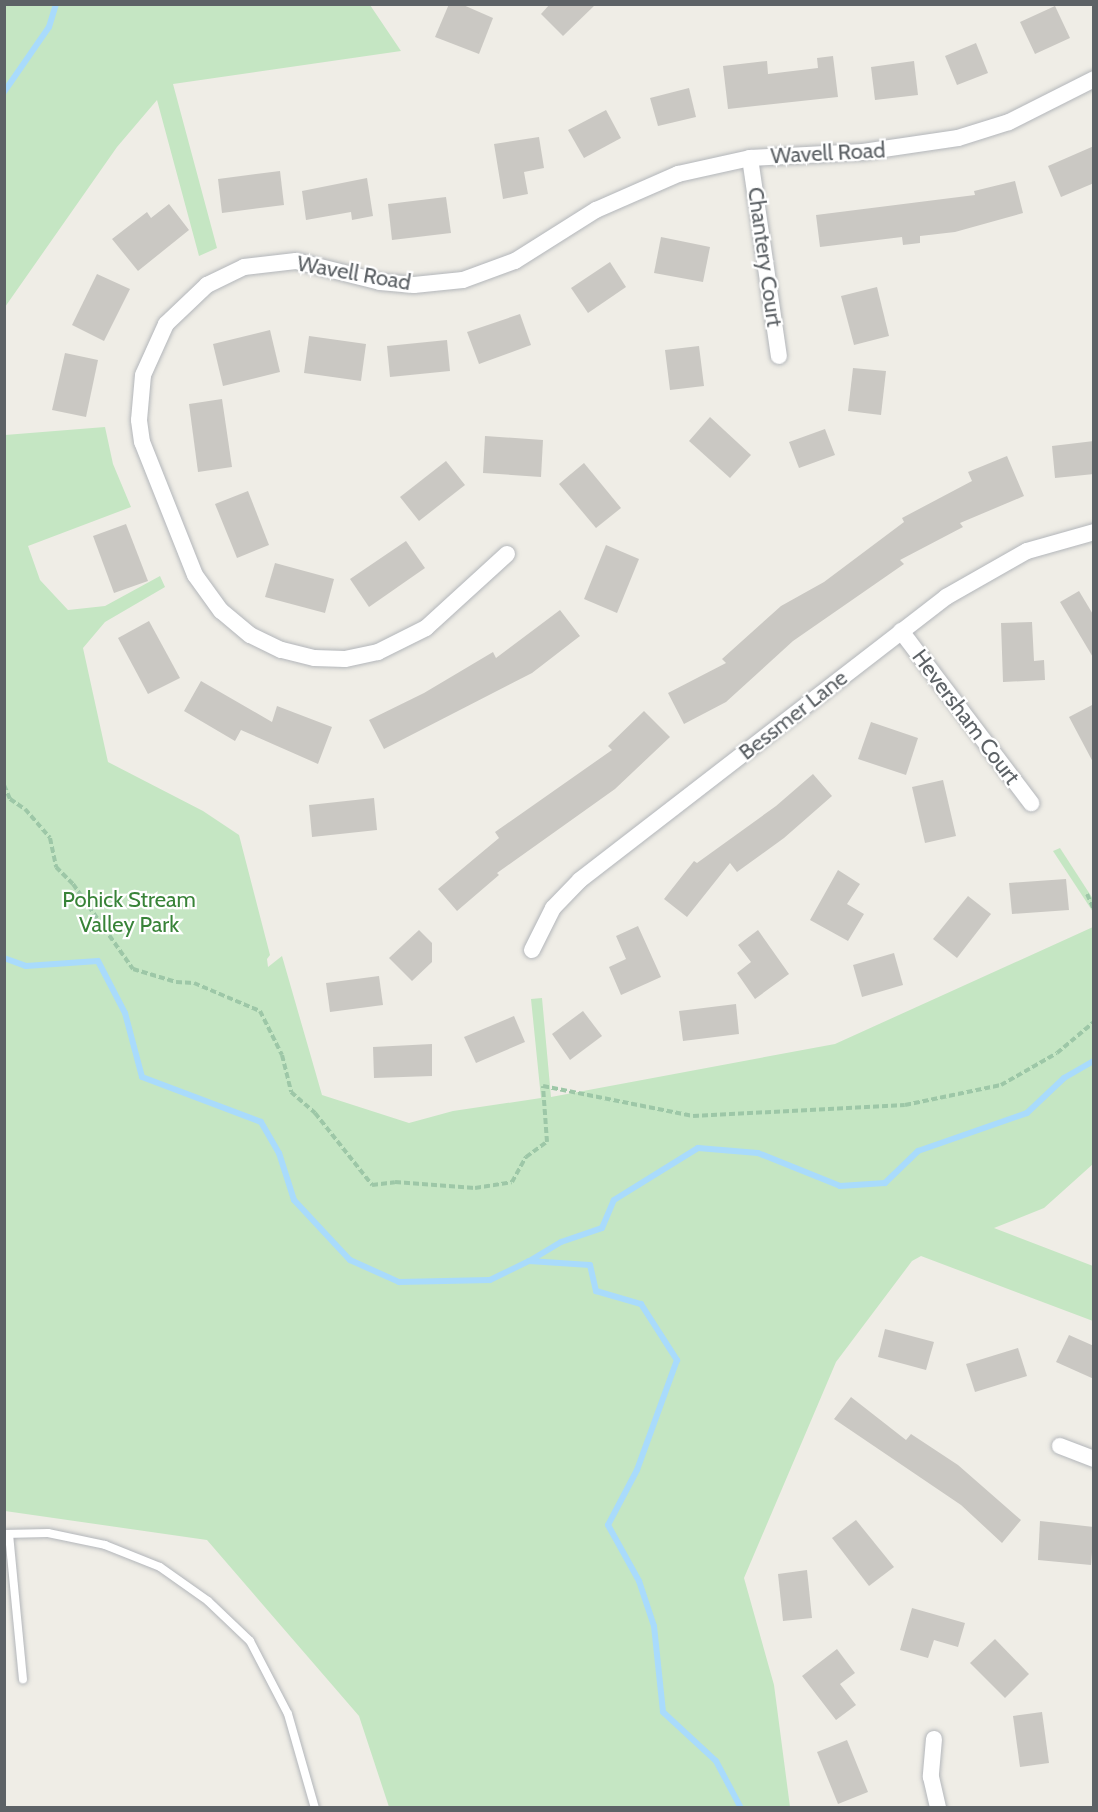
<!DOCTYPE html>
<style>
body{margin:0}
#map{position:relative;width:1098px;height:1812px;overflow:hidden;background:#efede6;font-family:Cabin,sans-serif}
div>[style]{position:absolute}
[style*='--x']{left:calc(var(--x)*1px);top:calc(var(--y)*1px);width:calc(var(--w)*1px);rotate:calc(var(--a)*1deg)}
.green>*{inset:0;background:#c5e6c3}
.stream>*{height:6px;margin:-3px;padding:0 3px;transform-origin:3px;border-radius:3px;background:#a9dbfc}
.building>*{inset:0;background:#cac8c3}
.path>*{height:4px;margin-top:-2px;transform-origin:0;background:repeating-linear-gradient(90deg,#9dc7a7 0 6px,transparent 0 9px)}
.roads{filter:drop-shadow(0 0 2px #b3b6ba) drop-shadow(0 0 2px #b3b6ba)}
.service>*{height:8px;margin:-4px;padding:0 4px;transform-origin:4px;border-radius:4px;background:#fff}
.minor>*{height:16px;margin:-8px;padding:0 8px;transform-origin:8px;border-radius:8px;background:#fff}
span{translate:-50% -50%;white-space:nowrap;text-align:center;line-height:1.15;-webkit-text-stroke:4.5px #fff;paint-order:stroke}
.street-label{font-size:22px;color:#5d6266}
.park-label{font-size:22px;color:#388338}
.frame{position:absolute;inset:0;border:6px solid #5d6266;pointer-events:none}
</style>
<div id="map">
<div class="green">
<i style="clip-path:polygon(4px 5px,370px 5px,401px 51px,173px 84px,217px 248px,199px 256px,157px 100px,117px 147px,5px 307px)"></i>
<i style="clip-path:polygon(105px 427px,113px 464px,131px 507px,28px 546px,40px 580px,68px 610px,105px 606px,160px 576px,165px 587px,105px 622px,83px 648px,108px 762px,203px 811px,239px 835px,270px 955px,267px 959px,268px 967px,282px 956px,322px 1095px,409px 1123px,453px 1111px,541px 1098px,531px 999px,542px 998px,551px 1097px,835px 1044px,1093px 927px,1093px 1164px,1044px 1208px,994px 1228px,1093px 1266px,1093px 1321px,921px 1256px,912px 1261px,836px 1362px,744px 1578px,774px 1685px,790px 1807px,389px 1807px,359px 1716px,207px 1540px,5px 1511px,5px 435px)"></i>
<i style="clip-path:polygon(1060px 848px,1093px 899px,1093px 912px,1053px 851px)"></i>
</div>
<div class="stream">
<i style="--x:4;--y:92;--w:79;--a:-55.3"></i>
<i style="--x:49;--y:27;--w:24;--a:-73"></i>
<i style="--x:4;--y:958;--w:23;--a:20"></i>
<i style="--x:26;--y:966;--w:72;--a:-4"></i>
<i style="--x:98;--y:961;--w:59;--a:62.6"></i>
<i style="--x:125;--y:1013;--w:66;--a:75.1"></i>
<i style="--x:142;--y:1077;--w:127;--a:20.7"></i>
<i style="--x:261;--y:1122;--w:36;--a:60"></i>
<i style="--x:279;--y:1153;--w:49;--a:72.3"></i>
<i style="--x:294;--y:1200;--w:82;--a:47"></i>
<i style="--x:350;--y:1260;--w:54;--a:24.2"></i>
<i style="--x:399;--y:1282;--w:91;--a:-1.3"></i>
<i style="--x:490;--y:1280;--w:43;--a:-26"></i>
<i style="--x:529;--y:1261;--w:61;--a:3.8"></i>
<i style="--x:590;--y:1265;--w:27;--a:77"></i>
<i style="--x:596;--y:1291;--w:47;--a:16.1"></i>
<i style="--x:641;--y:1304;--w:67;--a:57.3"></i>
<i style="--x:677;--y:1360;--w:117;--a:110"></i>
<i style="--x:637;--y:1470;--w:62;--a:117.8"></i>
<i style="--x:608;--y:1525;--w:64;--a:61"></i>
<i style="--x:639;--y:1581;--w:47;--a:71.6"></i>
<i style="--x:654;--y:1626;--w:86;--a:84"></i>
<i style="--x:663;--y:1712;--w:72;--a:42.8"></i>
<i style="--x:716;--y:1761;--w:53;--a:62"></i>
<i style="--x:531;--y:1260;--w:35;--a:-31"></i>
<i style="--x:561;--y:1242;--w:43;--a:-18.9"></i>
<i style="--x:602;--y:1228;--w:30;--a:-67"></i>
<i style="--x:614;--y:1200;--w:99;--a:-31.8"></i>
<i style="--x:698;--y:1148;--w:60;--a:4.8"></i>
<i style="--x:758;--y:1153;--w:88;--a:21.9"></i>
<i style="--x:840;--y:1186;--w:45;--a:-3.8"></i>
<i style="--x:885;--y:1183;--w:46;--a:-44.1"></i>
<i style="--x:918;--y:1151;--w:115;--a:-19.2"></i>
<i style="--x:1027;--y:1113;--w:51;--a:-43.4"></i>
<i style="--x:1064;--y:1078;--w:34;--a:-30"></i>
</div>
<div class="building">
<i style="clip-path:polygon(449px 4px,461px 4px,493px 18px,479px 54px,435px 37px)"></i>
<i style="clip-path:polygon(550px 4px,596px 4px,563px 36px,541px 14px)"></i>
<i style="clip-path:polygon(1055px 6px,1070px 38px,1035px 54px,1020px 22px)"></i>
<i style="clip-path:polygon(976px 43px,988px 73px,957px 85px,945px 56px)"></i>
<i style="clip-path:polygon(833px 56px,838px 97px,728px 109px,723px 66px,767px 61px,768px 74px,818px 68px,817px 58px)"></i>
<i style="clip-path:polygon(914px 61px,918px 95px,875px 100px,871px 67px)"></i>
<i style="clip-path:polygon(689px 88px,696px 117px,658px 126px,650px 98px)"></i>
<i style="clip-path:polygon(606px 110px,621px 138px,584px 158px,568px 130px)"></i>
<i style="clip-path:polygon(539px 137px,544px 168px,524px 172px,528px 194px,503px 199px,494px 144px)"></i>
<i style="clip-path:polygon(1094px 146px,1094px 183px,1061px 197px,1048px 166px)"></i>
<i style="clip-path:polygon(280px 171px,284px 205px,222px 213px,218px 179px)"></i>
<i style="clip-path:polygon(367px 178px,373px 216px,352px 220px,351px 212px,306px 220px,302px 191px)"></i>
<i style="clip-path:polygon(1015px 181px,1023px 213px,955px 232px,920px 236px,920px 243px,903px 245px,902px 237px,820px 247px,816px 215px,975px 195px,974px 191px)"></i>
<i style="clip-path:polygon(446px 197px,451px 233px,392px 240px,388px 204px)"></i>
<i style="clip-path:polygon(169px 204px,189px 230px,138px 271px,112px 239px,147px 212px,151px 218px)"></i>
<i style="clip-path:polygon(661px 237px,710px 247px,703px 282px,654px 273px)"></i>
<i style="clip-path:polygon(610px 262px,626px 287px,588px 313px,571px 288px)"></i>
<i style="clip-path:polygon(97px 274px,130px 289px,104px 341px,72px 325px)"></i>
<i style="clip-path:polygon(877px 287px,889px 336px,854px 345px,841px 296px)"></i>
<i style="clip-path:polygon(520px 314px,531px 345px,479px 364px,467px 332px)"></i>
<i style="clip-path:polygon(270px 330px,280px 372px,223px 386px,213px 344px)"></i>
<i style="clip-path:polygon(309px 336px,366px 344px,361px 381px,304px 373px)"></i>
<i style="clip-path:polygon(447px 340px,450px 371px,390px 377px,387px 346px)"></i>
<i style="clip-path:polygon(699px 346px,704px 386px,670px 390px,665px 350px)"></i>
<i style="clip-path:polygon(65px 353px,98px 360px,86px 417px,52px 410px)"></i>
<i style="clip-path:polygon(853px 368px,886px 371px,881px 415px,848px 411px)"></i>
<i style="clip-path:polygon(222px 399px,232px 467px,198px 472px,189px 404px)"></i>
<i style="clip-path:polygon(710px 417px,751px 455px,730px 478px,689px 441px)"></i>
<i style="clip-path:polygon(825px 429px,835px 455px,799px 468px,789px 442px)"></i>
<i style="clip-path:polygon(485px 436px,543px 440px,541px 477px,483px 473px)"></i>
<i style="clip-path:polygon(1094px 441px,1094px 474px,1055px 478px,1052px 446px)"></i>
<i style="clip-path:polygon(1007px 456px,1024px 496px,960px 523px,963px 527px,900px 560px,904px 564px,793px 641px,726px 702px,684px 724px,668px 693px,726px 663px,722px 659px,781px 606px,824px 582px,904px 522px,902px 518px,972px 481px,968px 472px)"></i>
<i style="clip-path:polygon(446px 461px,465px 485px,419px 521px,400px 497px)"></i>
<i style="clip-path:polygon(584px 463px,621px 508px,596px 528px,559px 484px)"></i>
<i style="clip-path:polygon(248px 491px,269px 545px,237px 558px,215px 504px)"></i>
<i style="clip-path:polygon(126px 524px,148px 581px,114px 593px,93px 536px)"></i>
<i style="clip-path:polygon(406px 541px,425px 568px,369px 607px,350px 579px)"></i>
<i style="clip-path:polygon(606px 545px,639px 559px,617px 613px,584px 599px)"></i>
<i style="clip-path:polygon(275px 563px,334px 579px,325px 613px,265px 597px)"></i>
<i style="clip-path:polygon(1079px 591px,1094px 616px,1094px 659px,1060px 602px)"></i>
<i style="clip-path:polygon(560px 610px,580px 636px,532px 673px,384px 749px,369px 720px,424px 693px,493px 652px,496px 658px)"></i>
<i style="clip-path:polygon(149px 621px,180px 678px,148px 694px,118px 638px)"></i>
<i style="clip-path:polygon(1032px 622px,1034px 661px,1044px 660px,1045px 680px,1003px 682px,1001px 623px)"></i>
<i style="clip-path:polygon(201px 681px,272px 722px,277px 706px,332px 727px,318px 764px,241px 730px,235px 741px,184px 711px)"></i>
<i style="clip-path:polygon(1094px 704px,1094px 764px,1069px 717px)"></i>
<i style="clip-path:polygon(644px 711px,670px 737px,615px 789px,497px 873px,499px 875px,457px 911px,438px 889px,499px 838px,495px 832px,612px 750px,608px 746px)"></i>
<i style="clip-path:polygon(871px 722px,918px 738px,906px 775px,858px 759px)"></i>
<i style="clip-path:polygon(813px 774px,832px 796px,784px 838px,737px 872px,730px 863px,687px 917px,664px 899px,694px 861px,697px 863px,776px 806px)"></i>
<i style="clip-path:polygon(943px 780px,956px 836px,925px 843px,912px 787px)"></i>
<i style="clip-path:polygon(374px 798px,377px 830px,312px 837px,309px 805px)"></i>
<i style="clip-path:polygon(838px 870px,860px 884px,847px 904px,864px 914px,848px 941px,810px 920px)"></i>
<i style="clip-path:polygon(1066px 879px,1069px 910px,1012px 914px,1009px 883px)"></i>
<i style="clip-path:polygon(968px 896px,991px 914px,957px 958px,933px 939px)"></i>
<i style="clip-path:polygon(638px 926px,661px 977px,621px 995px,609px 967px,626px 959px,616px 936px)"></i>
<i style="clip-path:polygon(419px 930px,432px 943px,432px 962px,412px 981px,389px 958px)"></i>
<i style="clip-path:polygon(758px 930px,789px 974px,755px 999px,737px 973px,751px 962px,738px 945px)"></i>
<i style="clip-path:polygon(894px 953px,903px 985px,862px 997px,853px 965px)"></i>
<i style="clip-path:polygon(379px 976px,383px 1005px,330px 1012px,326px 983px)"></i>
<i style="clip-path:polygon(736px 1004px,739px 1034px,683px 1041px,679px 1011px)"></i>
<i style="clip-path:polygon(583px 1011px,602px 1036px,570px 1060px,552px 1034px)"></i>
<i style="clip-path:polygon(514px 1016px,525px 1042px,476px 1063px,464px 1037px)"></i>
<i style="clip-path:polygon(432px 1044px,432px 1076px,374px 1078px,373px 1047px)"></i>
<i style="clip-path:polygon(885px 1329px,934px 1342px,926px 1370px,878px 1357px)"></i>
<i style="clip-path:polygon(1069px 1335px,1094px 1346px,1094px 1379px,1056px 1362px)"></i>
<i style="clip-path:polygon(1018px 1348px,1027px 1376px,975px 1392px,966px 1364px)"></i>
<i style="clip-path:polygon(851px 1397px,906px 1440px,911px 1434px,958px 1465px,1021px 1520px,1002px 1543px,961px 1505px,834px 1419px)"></i>
<i style="clip-path:polygon(856px 1520px,894px 1567px,869px 1586px,832px 1538px)"></i>
<i style="clip-path:polygon(1040px 1521px,1094px 1527px,1091px 1565px,1038px 1560px)"></i>
<i style="clip-path:polygon(807px 1570px,812px 1618px,783px 1621px,778px 1574px)"></i>
<i style="clip-path:polygon(912px 1608px,965px 1623px,958px 1647px,934px 1640px,928px 1658px,900px 1650px)"></i>
<i style="clip-path:polygon(995px 1639px,1029px 1674px,1005px 1698px,970px 1663px)"></i>
<i style="clip-path:polygon(837px 1649px,855px 1673px,840px 1684px,856px 1705px,836px 1720px,802px 1676px)"></i>
<i style="clip-path:polygon(1042px 1712px,1049px 1763px,1020px 1767px,1013px 1716px)"></i>
<i style="clip-path:polygon(847px 1740px,868px 1792px,838px 1804px,817px 1752px)"></i>
</div>
<div class="path">
<i style="--x:4;--y:785;--w:15;--a:67"></i>
<i style="--x:10;--y:799;--w:18;--a:34"></i>
<i style="--x:25;--y:809;--w:38;--a:49"></i>
<i style="--x:50;--y:838;--w:30;--a:78"></i>
<i style="--x:56;--y:867;--w:24;--a:45"></i>
<i style="--x:73;--y:884;--w:104;--a:54.8"></i>
<i style="--x:133;--y:969;--w:45;--a:16.8"></i>
<i style="--x:176;--y:982;--w:18;--a:3"></i>
<i style="--x:194;--y:983;--w:72;--a:23"></i>
<i style="--x:260;--y:1011;--w:49;--a:63.4"></i>
<i style="--x:282;--y:1055;--w:38;--a:76"></i>
<i style="--x:291;--y:1092;--w:32;--a:41"></i>
<i style="--x:315;--y:1113;--w:92;--a:51.6"></i>
<i style="--x:372;--y:1185;--w:23;--a:-7"></i>
<i style="--x:395;--y:1182;--w:80;--a:4.3"></i>
<i style="--x:475;--y:1188;--w:37;--a:-9"></i>
<i style="--x:512;--y:1182;--w:29;--a:-61"></i>
<i style="--x:526;--y:1157;--w:26;--a:-36"></i>
<i style="--x:547;--y:1142;--w:56;--a:-94.1"></i>
<i style="--x:543;--y:1086;--w:153;--a:11.3"></i>
<i style="--x:693;--y:1116;--w:212;--a:-3"></i>
<i style="--x:905;--y:1105;--w:98;--a:-11.8"></i>
<i style="--x:1001;--y:1085;--w:64;--a:-29.7"></i>
<i style="--x:1057;--y:1053;--w:48;--a:-40"></i>
<i style="--x:1087;--y:894;--w:17;--a:66"></i>
</div>
<div class="roads">
<div class="service">
<i style="--x:4;--y:1534;--w:44;--a:-1.3"></i>
<i style="--x:48;--y:1533;--w:58;--a:11.9"></i>
<i style="--x:105;--y:1545;--w:59;--a:21.8"></i>
<i style="--x:160;--y:1567;--w:59;--a:35.3"></i>
<i style="--x:208;--y:1601;--w:58;--a:43.6"></i>
<i style="--x:250;--y:1641;--w:82;--a:62.5"></i>
<i style="--x:288;--y:1714;--w:98;--a:74"></i>
<i style="--x:9;--y:1534;--w:146;--a:84.5"></i>
</div>
<div class="minor">
<i style="--x:750;--y:158;--w:200;--a:81.7"></i>
<i style="--x:507;--y:554;--w:110;--a:137.6"></i>
<i style="--x:426;--y:628;--w:54;--a:153.4"></i>
<i style="--x:378;--y:652;--w:34;--a:168"></i>
<i style="--x:345;--y:659;--w:31;--a:-178"></i>
<i style="--x:314;--y:658;--w:34;--a:-166"></i>
<i style="--x:281;--y:650;--w:34;--a:-154"></i>
<i style="--x:250;--y:635;--w:38;--a:-140"></i>
<i style="--x:221;--y:611;--w:44;--a:-125.8"></i>
<i style="--x:195;--y:575;--w:143;--a:-111.7"></i>
<i style="--x:142;--y:442;--w:22;--a:-98"></i>
<i style="--x:139;--y:420;--w:45;--a:-84.9"></i>
<i style="--x:143;--y:375;--w:56;--a:-65.7"></i>
<i style="--x:166;--y:324;--w:57;--a:-43.6"></i>
<i style="--x:207;--y:285;--w:41;--a:-25.9"></i>
<i style="--x:244;--y:267;--w:52;--a:-6.6"></i>
<i style="--x:296;--y:261;--w:87;--a:14"></i>
<i style="--x:380;--y:282;--w:34;--a:5"></i>
<i style="--x:414;--y:285;--w:49;--a:-5.8"></i>
<i style="--x:463;--y:280;--w:55;--a:-20.1"></i>
<i style="--x:515;--y:261;--w:96;--a:-32.2"></i>
<i style="--x:596;--y:210;--w:90;--a:-23.7"></i>
<i style="--x:678;--y:174;--w:74;--a:-12.5"></i>
<i style="--x:750;--y:158;--w:113;--a:-3"></i>
<i style="--x:863;--y:152;--w:96;--a:-8.4"></i>
<i style="--x:958;--y:138;--w:53;--a:-17.4"></i>
<i style="--x:1009;--y:122;--w:95;--a:-26.8"></i>
<i style="--x:901;--y:631;--w:216;--a:52.9"></i>
<i style="--x:532;--y:950;--w:47;--a:-63.4"></i>
<i style="--x:553;--y:908;--w:39;--a:-46"></i>
<i style="--x:580;--y:880;--w:463;--a:-37.7"></i>
<i style="--x:946;--y:597;--w:93;--a:-29.6"></i>
<i style="--x:1027;--y:551;--w:70;--a:-15.8"></i>
<i style="--x:1060;--y:1446;--w:36;--a:21"></i>
<i style="--x:934;--y:1739;--w:38;--a:95"></i>
<i style="--x:931;--y:1777;--w:32;--a:77"></i>
</div>
</div>
<div class="street-label">
<span style="left:828px;top:153px;rotate:-3deg">Wavell Road</span>
<span style="left:765px;top:257px;rotate:82deg">Chantery Court</span>
<span style="left:354px;top:273px;rotate:10deg">Wavell Road</span>
<span style="left:793px;top:715px;rotate:-38deg">Bessmer Lane</span>
<span style="left:966px;top:717px;rotate:53deg">Heversham Court</span>
</div>
<div class="park-label">
<span style="left:129px;top:912px">Pohick Stream<br>Valley Park</span>
</div>
<div class="frame"></div>
</div>
